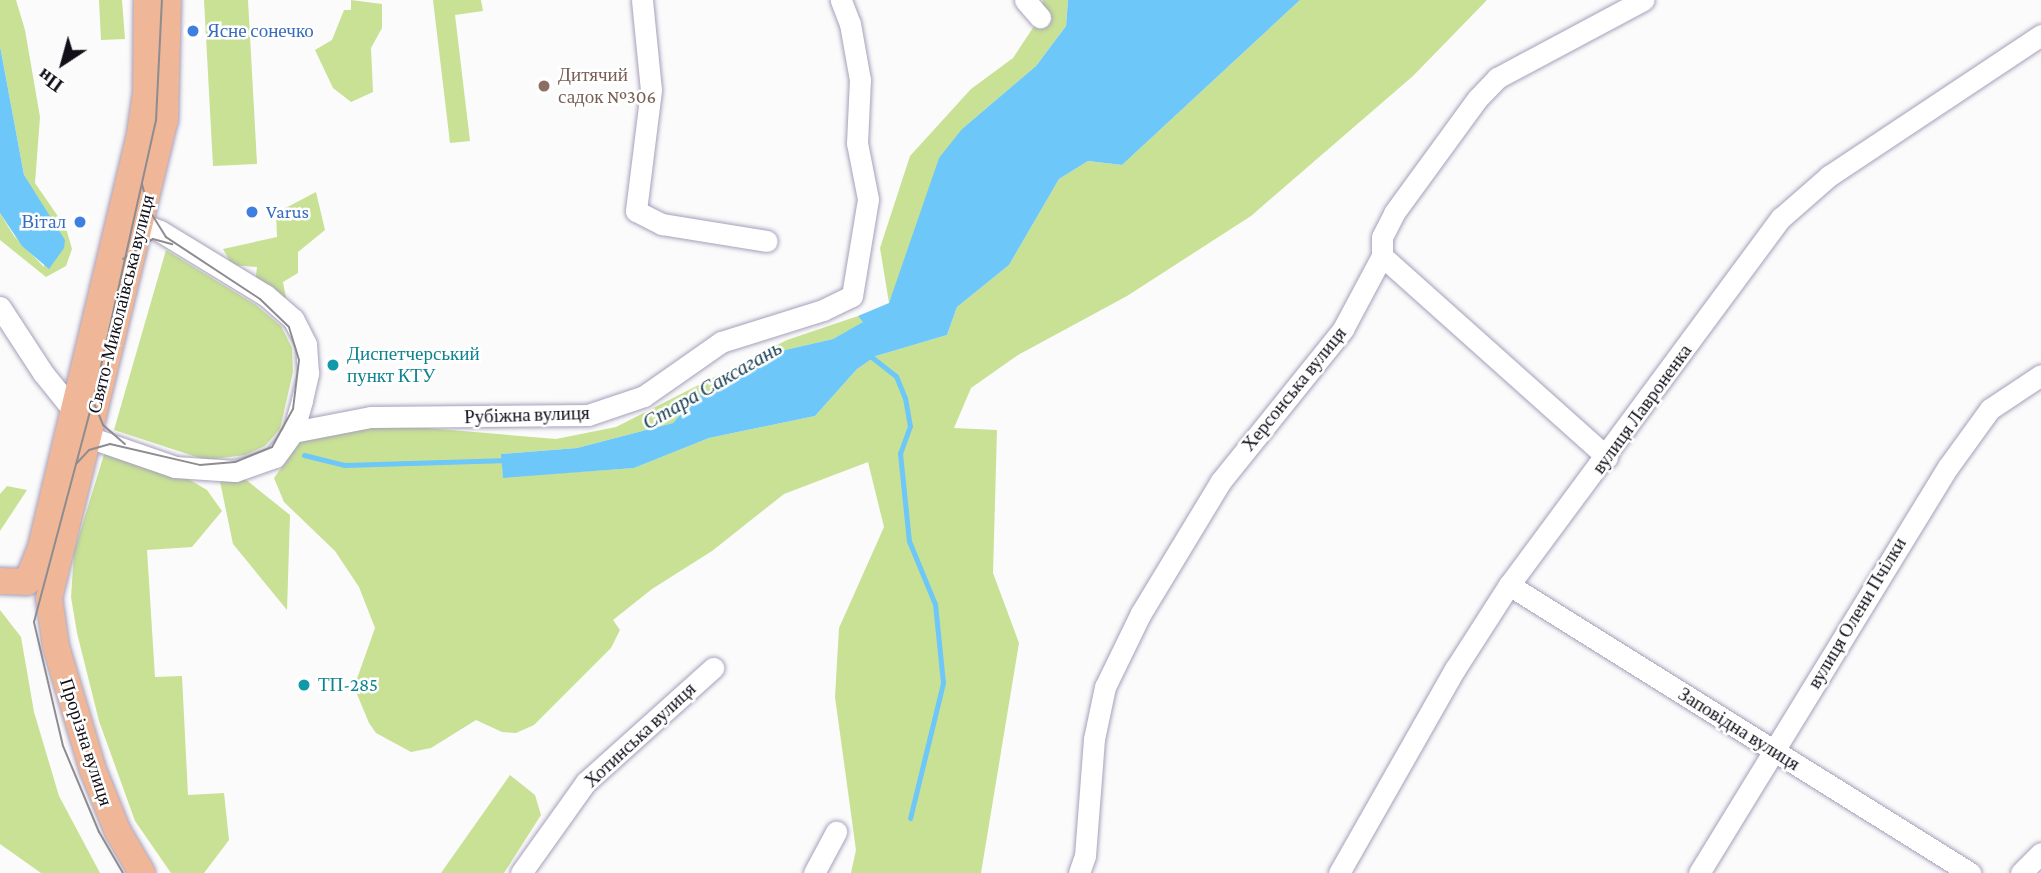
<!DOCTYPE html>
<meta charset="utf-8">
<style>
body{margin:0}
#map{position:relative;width:2041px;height:873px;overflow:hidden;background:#fbfbfb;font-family:"Crimson Pro",serif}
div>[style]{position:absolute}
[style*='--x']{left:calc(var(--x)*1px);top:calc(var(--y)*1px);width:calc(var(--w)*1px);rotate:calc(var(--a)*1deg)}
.green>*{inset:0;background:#c8e195}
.water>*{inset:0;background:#6dc7f8}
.stream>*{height:5px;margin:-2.5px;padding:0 2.5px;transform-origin:2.5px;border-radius:2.5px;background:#6dc7f8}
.roads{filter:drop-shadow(0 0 2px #a69fbb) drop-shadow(0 0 2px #a69fbb)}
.minor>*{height:21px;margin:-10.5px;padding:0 10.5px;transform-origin:10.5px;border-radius:10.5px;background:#fff}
.major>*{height:26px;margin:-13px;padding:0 13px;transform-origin:13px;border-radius:13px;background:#efb797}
.tram>*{height:2px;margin:-1px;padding:0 1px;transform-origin:1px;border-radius:1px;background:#8e8c91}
.dots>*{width:19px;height:19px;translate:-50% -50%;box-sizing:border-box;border:4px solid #fff;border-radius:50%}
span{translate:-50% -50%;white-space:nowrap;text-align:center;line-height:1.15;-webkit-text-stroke:5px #fff;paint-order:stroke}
.shop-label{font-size:19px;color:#366cbe}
.left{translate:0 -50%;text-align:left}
.right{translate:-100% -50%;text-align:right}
.education-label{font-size:19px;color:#785e54}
.street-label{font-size:19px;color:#120f19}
.culture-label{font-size:19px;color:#0d838f}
.water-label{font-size:21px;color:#1c4257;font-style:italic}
.north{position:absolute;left:28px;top:28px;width:70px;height:70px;-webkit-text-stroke:5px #fff;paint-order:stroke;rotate:216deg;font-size:19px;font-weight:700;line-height:28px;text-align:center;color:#120f19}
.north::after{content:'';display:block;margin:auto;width:24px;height:32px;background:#120f19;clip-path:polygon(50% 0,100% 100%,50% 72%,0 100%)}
</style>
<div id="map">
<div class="green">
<i style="clip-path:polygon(0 0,16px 0,25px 30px,40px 117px,35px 183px,66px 228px,72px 249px,66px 266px,46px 277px,0 240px,0 213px,14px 236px,44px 267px,46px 228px,24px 175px,0 46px)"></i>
<i style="clip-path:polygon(99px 0,122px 0,125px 39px,101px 40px)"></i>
<i style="clip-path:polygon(204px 0,248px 0,257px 164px,213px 166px)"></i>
<i style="clip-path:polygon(351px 0,382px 4px,382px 28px,371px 48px,373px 92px,351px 102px,333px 88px,315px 50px,332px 40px,344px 10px,351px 10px)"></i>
<i style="clip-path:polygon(433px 0,481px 0,483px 11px,455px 15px,470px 141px,450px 143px)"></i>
<i style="clip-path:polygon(1043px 0,1068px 0,1066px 26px,1036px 66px,962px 129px,889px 303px,880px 248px,910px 156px,971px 89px,1013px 58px,1040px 17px)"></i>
<i style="clip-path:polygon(1300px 0,1487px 0,1413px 76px,1251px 216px,1127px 296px,1018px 355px,971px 388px,954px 428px,997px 430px,993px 573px,1019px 643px,981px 873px,851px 873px,856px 850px,835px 697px,839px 628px,884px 527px,868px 462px,784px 494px,712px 551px,652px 589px,613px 620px,620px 630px,611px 648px,534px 725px,516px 733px,502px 732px,476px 720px,431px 748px,411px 752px,376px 733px,369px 723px,354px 687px,375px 628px,359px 587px,335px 551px,284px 502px,274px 478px,301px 440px,352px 429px,403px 426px,556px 439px,616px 427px,787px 340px,858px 316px,864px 322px,833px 339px,785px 350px,694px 399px,673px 423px,577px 448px,502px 454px,503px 477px,634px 468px,709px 438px,815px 416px,857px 369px,876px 356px,947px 335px,957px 307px,1009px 265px,1059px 179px,1088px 161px,1122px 165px)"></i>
<i style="clip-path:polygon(316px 192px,325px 230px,298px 252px,298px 273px,283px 282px,286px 298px,273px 296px,255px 284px,257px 267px,232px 265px,223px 249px,277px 237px,276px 213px)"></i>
<i style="clip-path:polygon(166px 250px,256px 305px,281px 326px,292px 348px,293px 372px,280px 429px,265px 446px,245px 455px,206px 460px,114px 430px)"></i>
<i style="clip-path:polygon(106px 448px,175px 471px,207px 490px,222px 511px,192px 547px,147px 550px,155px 677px,182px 676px,188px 795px,224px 793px,229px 840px,204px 873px,171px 873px,135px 821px,99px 721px,77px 633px,71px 597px,74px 552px)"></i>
<i style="clip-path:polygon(235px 471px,290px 515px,287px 610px,233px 544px,218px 472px)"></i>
<i style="clip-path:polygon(7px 486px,27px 490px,0 531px,0 494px)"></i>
<i style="clip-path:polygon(0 610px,21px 637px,34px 712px,59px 796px,100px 873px,41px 873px,0 844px)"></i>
<i style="clip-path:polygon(510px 775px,535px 795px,541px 815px,504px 873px,441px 873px)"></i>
</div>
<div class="water">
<i style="clip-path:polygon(1068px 0,1300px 0,1122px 165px,1088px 161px,1059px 179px,1009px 265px,957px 307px,947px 335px,876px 356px,857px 369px,815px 416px,709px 438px,634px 468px,503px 478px,501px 454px,577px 448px,673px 423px,694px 399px,785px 350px,833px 339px,863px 322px,858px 316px,889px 303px,939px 158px,962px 129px,1036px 66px,1066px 26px)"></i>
<i style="clip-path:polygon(0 46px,24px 175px,65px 240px,64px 248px,49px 269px,22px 246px,0 213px)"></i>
</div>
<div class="stream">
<i style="--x:869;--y:355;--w:34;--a:38"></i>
<i style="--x:896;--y:376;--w:24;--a:68"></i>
<i style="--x:905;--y:398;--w:28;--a:80"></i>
<i style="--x:910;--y:426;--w:29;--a:110"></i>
<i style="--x:900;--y:453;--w:88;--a:84.2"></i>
<i style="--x:909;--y:541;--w:68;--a:67.6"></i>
<i style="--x:935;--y:604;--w:79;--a:84.2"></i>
<i style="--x:943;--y:683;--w:139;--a:103.7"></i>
<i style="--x:304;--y:455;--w:41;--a:14"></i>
<i style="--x:344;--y:465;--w:165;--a:-1.7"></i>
</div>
<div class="roads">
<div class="minor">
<i style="--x:642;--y:0;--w:90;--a:84.3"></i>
<i style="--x:651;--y:90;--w:122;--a:97.1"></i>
<i style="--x:636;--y:211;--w:29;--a:27"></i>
<i style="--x:662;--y:224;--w:106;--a:9.2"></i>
<i style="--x:1025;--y:0;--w:23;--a:49"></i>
<i style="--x:1382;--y:256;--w:302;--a:41.8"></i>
<i style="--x:0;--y:307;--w:79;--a:56.9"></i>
<i style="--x:43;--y:373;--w:48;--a:51"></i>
<i style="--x:73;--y:410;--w:11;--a:15"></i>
<i style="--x:74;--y:432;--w:107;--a:19.1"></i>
<i style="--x:175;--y:467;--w:60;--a:3.8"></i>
<i style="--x:235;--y:471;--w:42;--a:-19.3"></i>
<i style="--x:275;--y:457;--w:31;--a:-54"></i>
<i style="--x:293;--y:432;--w:33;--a:-74"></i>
<i style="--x:302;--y:400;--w:28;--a:-77"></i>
<i style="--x:308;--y:373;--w:29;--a:-94"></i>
<i style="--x:306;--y:344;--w:28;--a:-117"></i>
<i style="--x:293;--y:319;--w:37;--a:-139"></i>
<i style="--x:265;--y:295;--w:123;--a:-148.6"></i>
<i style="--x:160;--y:231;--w:36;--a:-159"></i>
<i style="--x:293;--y:432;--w:79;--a:-10.9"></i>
<i style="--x:371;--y:417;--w:217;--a:-0.5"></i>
<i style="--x:588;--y:415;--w:59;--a:-18.7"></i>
<i style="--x:644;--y:396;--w:94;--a:-35"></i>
<i style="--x:721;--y:342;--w:107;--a:-17.4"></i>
<i style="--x:823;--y:310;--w:32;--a:-26"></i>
<i style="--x:852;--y:296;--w:98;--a:-80.6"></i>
<i style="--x:868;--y:199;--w:57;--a:-101.1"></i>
<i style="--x:857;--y:143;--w:63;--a:-87.3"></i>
<i style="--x:860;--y:80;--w:57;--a:-100.1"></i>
<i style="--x:850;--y:24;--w:26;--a:-111"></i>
<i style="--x:1509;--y:585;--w:544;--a:31.99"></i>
<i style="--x:521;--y:873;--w:112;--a:-54.5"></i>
<i style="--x:586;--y:782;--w:171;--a:-41.9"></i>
<i style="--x:814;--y:873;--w:47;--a:-61.8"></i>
<i style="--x:1079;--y:873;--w:18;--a:-71"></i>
<i style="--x:1085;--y:856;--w:117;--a:-85.6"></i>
<i style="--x:1094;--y:739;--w:53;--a:-78.1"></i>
<i style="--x:1105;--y:687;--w:82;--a:-64.1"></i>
<i style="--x:1141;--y:613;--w:154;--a:-58.8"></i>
<i style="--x:1221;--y:481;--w:195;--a:-51.2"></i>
<i style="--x:1343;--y:329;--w:83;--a:-61.9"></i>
<i style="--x:1382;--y:256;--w:19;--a:-90"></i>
<i style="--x:1382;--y:237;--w:27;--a:-63"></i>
<i style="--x:1394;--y:213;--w:142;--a:-53.9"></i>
<i style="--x:1478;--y:98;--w:28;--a:-46"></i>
<i style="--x:1497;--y:78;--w:166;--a:-28.1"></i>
<i style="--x:1339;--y:873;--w:235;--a:-60.4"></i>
<i style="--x:1455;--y:669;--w:100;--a:-57.3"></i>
<i style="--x:1509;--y:585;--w:457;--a:-53.5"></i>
<i style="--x:1781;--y:218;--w:64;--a:-41.2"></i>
<i style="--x:1829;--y:176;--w:255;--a:-33.6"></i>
<i style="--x:1699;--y:873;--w:476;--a:-58.5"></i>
<i style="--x:1948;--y:467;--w:72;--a:-54.1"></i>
<i style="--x:1990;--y:409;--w:61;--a:-33.7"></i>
<i style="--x:2021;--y:873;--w:28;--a:-45"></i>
</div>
<div class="major">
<i style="--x:0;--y:581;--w:27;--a:2"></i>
<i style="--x:27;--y:582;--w:38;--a:-68"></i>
<i style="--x:41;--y:547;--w:419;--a:-76.5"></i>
<i style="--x:139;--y:140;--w:48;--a:-81.5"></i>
<i style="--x:146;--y:93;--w:93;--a:-89.4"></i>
<i style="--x:142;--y:873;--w:48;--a:-120.3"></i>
<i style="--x:118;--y:832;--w:67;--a:-112"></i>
<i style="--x:93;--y:770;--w:128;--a:-106.7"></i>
<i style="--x:56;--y:647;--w:49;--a:-98.1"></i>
<i style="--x:49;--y:598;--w:492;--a:-76.4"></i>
<i style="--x:165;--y:120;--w:120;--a:-88.6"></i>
</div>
</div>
<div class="tram">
<i style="--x:123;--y:259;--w:36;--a:-34"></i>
<i style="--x:153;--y:239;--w:20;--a:15"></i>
<i style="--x:93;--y:401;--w:26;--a:67"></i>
<i style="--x:103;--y:425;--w:29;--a:41"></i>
<i style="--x:76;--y:464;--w:19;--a:-47"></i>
<i style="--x:89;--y:450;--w:22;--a:-16"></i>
<i style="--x:110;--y:444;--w:92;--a:13.1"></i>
<i style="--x:200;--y:465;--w:35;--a:-5"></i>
<i style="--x:235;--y:462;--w:40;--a:-22"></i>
<i style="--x:272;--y:447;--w:43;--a:-61.1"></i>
<i style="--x:293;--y:409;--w:49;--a:-83"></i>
<i style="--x:299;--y:360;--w:34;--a:-107"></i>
<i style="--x:289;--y:327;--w:40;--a:-136"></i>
<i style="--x:260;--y:299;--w:113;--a:-146.6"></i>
<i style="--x:166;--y:237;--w:34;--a:-122"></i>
<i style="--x:148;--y:208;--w:25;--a:-104"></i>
<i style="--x:123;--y:873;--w:48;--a:-120.3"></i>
<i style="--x:99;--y:832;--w:93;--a:-112.7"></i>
<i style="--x:63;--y:746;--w:127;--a:-103.2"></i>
<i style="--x:34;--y:622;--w:237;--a:-75.1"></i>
<i style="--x:95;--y:393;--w:279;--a:-77.4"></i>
<i style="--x:156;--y:121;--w:121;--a:-87.2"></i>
</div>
<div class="dots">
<i style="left:193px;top:31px;background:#3f7fe0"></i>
<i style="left:544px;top:86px;background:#8d6e63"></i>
<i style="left:252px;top:212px;background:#3f7fe0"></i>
<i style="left:80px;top:222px;background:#3f7fe0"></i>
<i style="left:333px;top:365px;background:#0f9aa8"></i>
<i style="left:304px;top:685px;background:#0f9aa8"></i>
</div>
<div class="shop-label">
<span class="left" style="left:207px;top:31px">Ясне сонечко</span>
<span class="left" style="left:266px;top:212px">Varus</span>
<span class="right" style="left:66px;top:222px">Вітал</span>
</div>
<div class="education-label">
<span class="left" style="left:558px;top:86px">Дитячий<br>садок №306</span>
</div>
<div class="street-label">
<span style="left:121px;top:304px;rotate:-76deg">Свято-Миколаївська вулиця</span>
<span style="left:1294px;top:389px;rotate:-51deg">Херсонська вулиця</span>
<span style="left:1642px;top:409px;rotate:-54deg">вулиця Лавроненка</span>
<span style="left:527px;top:415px;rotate:-2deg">Рубіжна вулиця</span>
<span style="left:1857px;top:613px;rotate:-59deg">вулиця Олени Пчілки</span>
<span style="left:1739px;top:729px;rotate:32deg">Заповідна вулиця</span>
<span style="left:640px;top:735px;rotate:-43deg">Хотинська вулиця</span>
<span style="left:86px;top:742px;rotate:72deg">Прорізна вулиця</span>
</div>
<div class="culture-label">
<span class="left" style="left:347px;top:365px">Диспетчерський<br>пункт КТУ</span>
<span class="left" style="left:318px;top:685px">ТП-285</span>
</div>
<div class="water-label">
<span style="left:712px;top:385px;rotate:-30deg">Стара Саксагань</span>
</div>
<div class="north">Пн</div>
</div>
